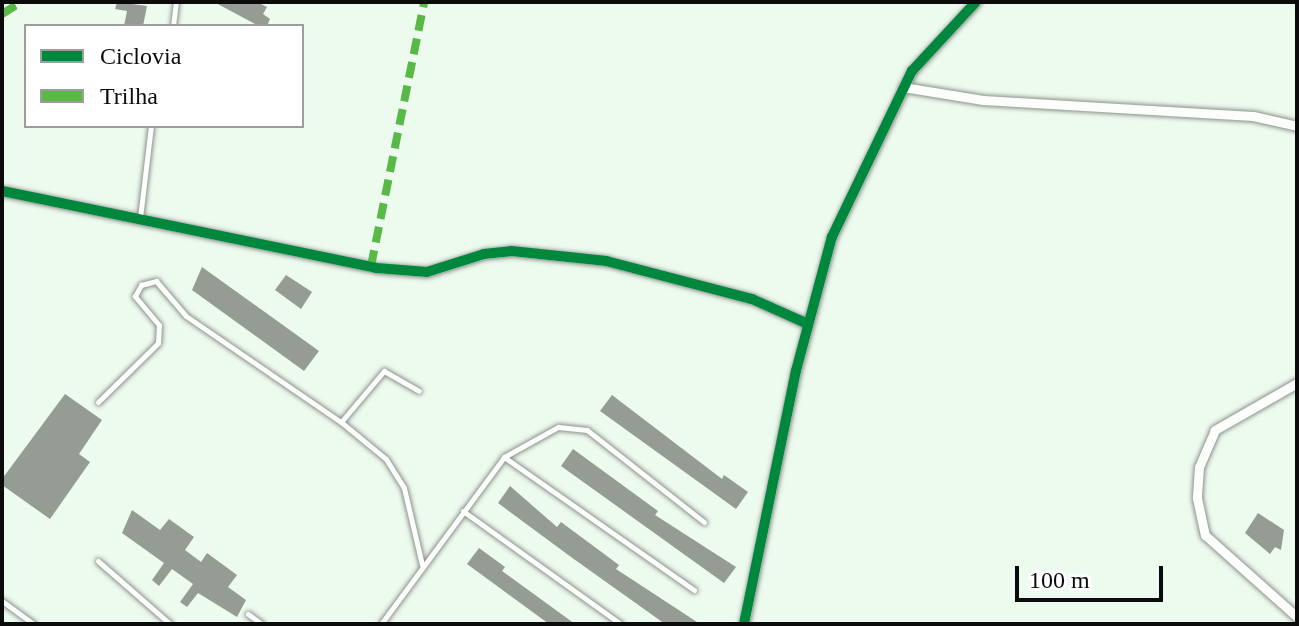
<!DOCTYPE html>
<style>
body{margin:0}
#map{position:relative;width:1299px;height:626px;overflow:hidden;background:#edfaee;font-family:Georgia,serif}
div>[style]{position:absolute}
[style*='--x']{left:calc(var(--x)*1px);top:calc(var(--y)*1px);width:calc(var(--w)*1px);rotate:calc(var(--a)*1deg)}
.building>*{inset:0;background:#959c94}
.roads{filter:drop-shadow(0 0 2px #8d938d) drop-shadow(0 0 2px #8d938d)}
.service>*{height:5px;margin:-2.5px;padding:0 2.5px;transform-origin:2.5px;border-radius:2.5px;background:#fcfefc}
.minor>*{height:9px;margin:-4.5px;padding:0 4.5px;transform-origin:4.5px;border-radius:4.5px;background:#fcfefc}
.quiet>*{height:8px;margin-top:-4px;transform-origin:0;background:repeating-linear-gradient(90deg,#58b947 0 16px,transparent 0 24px)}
.cycleway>*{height:10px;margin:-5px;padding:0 5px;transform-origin:5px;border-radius:5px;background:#00873e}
span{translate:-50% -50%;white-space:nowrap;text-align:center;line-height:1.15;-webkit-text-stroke:8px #fff;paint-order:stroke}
.frame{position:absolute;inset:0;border:4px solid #0b0b0b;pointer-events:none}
.legend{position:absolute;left:24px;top:24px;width:280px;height:104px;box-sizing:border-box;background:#fff;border:2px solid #9d9d9d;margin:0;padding:10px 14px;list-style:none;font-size:24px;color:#0b0b0b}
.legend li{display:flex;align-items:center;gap:16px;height:40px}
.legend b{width:40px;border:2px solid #9d9d9d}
.scale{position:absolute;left:1015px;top:566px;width:148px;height:36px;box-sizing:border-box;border:4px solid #0b0b0b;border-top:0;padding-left:10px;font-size:24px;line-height:28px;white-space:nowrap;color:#0b0b0b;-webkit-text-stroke:6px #fff;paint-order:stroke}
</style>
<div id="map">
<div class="building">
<i style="clip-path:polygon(117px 2px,147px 6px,143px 26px,124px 26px,127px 11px,115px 9px)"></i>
<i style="clip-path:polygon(214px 2px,257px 2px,267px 7px,263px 14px,270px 19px,267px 26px,259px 26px)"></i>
<i style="clip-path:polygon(202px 267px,319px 351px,304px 371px,192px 290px)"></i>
<i style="clip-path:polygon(286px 275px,312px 292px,301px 309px,275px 290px)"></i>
<i style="clip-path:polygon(65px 394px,102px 420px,79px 454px,90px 462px,50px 519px,2px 485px,2px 479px)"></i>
<i style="clip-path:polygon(612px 395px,722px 479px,724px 475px,748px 492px,736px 509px,600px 411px)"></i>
<i style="clip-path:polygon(573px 449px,658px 511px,655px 515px,736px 567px,724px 583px,561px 466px)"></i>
<i style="clip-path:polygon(510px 486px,557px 527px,561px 522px,619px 565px,616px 569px,700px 624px,665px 624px,571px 557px,498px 503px)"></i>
<i style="clip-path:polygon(132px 510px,160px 530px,169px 519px,194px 537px,185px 550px,201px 562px,207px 553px,237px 575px,228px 587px,246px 600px,237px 617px,198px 593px,187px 607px,180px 602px,193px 584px,172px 569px,159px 586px,152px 580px,164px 563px,122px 533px)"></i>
<i style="clip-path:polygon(1258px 513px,1284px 530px,1281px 550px,1275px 547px,1270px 554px,1245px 533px)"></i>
<i style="clip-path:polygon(479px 548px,505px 567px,502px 571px,575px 624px,549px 624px,467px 564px)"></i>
</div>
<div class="roads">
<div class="service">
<i style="--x:173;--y:26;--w:24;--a:-83"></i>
<i style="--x:140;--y:218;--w:93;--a:-83.2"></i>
<i style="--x:98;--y:402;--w:84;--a:-44.5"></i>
<i style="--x:158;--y:343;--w:18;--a:-87"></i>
<i style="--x:159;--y:325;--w:38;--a:-130"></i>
<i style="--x:135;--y:296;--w:13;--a:-61"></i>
<i style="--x:141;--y:285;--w:16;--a:-15"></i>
<i style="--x:156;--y:281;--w:46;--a:49.4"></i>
<i style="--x:186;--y:316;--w:188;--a:34.4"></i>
<i style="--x:341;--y:422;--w:58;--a:39.4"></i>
<i style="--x:386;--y:459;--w:34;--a:58"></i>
<i style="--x:404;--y:488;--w:79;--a:76.8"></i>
<i style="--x:341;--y:422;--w:67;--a:-49.9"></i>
<i style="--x:384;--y:371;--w:40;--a:29.7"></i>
<i style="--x:504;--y:457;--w:232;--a:35"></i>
<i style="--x:463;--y:511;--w:194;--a:35.6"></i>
<i style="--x:98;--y:561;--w:96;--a:41.2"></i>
<i style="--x:2;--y:601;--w:39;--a:36"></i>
<i style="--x:248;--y:614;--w:17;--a:36"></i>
<i style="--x:381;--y:624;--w:207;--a:-53.6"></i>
<i style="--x:504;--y:457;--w:62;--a:-29.1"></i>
<i style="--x:558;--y:427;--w:29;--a:6"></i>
<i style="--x:587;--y:430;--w:149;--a:38.2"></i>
</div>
<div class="minor">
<i style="--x:903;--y:87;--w:81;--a:9.2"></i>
<i style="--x:983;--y:100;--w:270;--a:3.4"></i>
<i style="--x:1253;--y:116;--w:45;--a:12.8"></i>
<i style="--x:2;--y:191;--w:382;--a:11.6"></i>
<i style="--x:376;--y:268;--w:51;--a:4.5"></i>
<i style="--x:427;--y:272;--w:60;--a:-17.5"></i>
<i style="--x:484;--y:254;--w:27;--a:-6"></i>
<i style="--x:511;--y:251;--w:96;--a:6"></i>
<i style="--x:606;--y:261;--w:151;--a:14.6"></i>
<i style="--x:752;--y:299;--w:61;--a:24.1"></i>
<i style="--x:1297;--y:383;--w:95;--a:150.2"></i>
<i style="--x:1215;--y:430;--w:40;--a:113.4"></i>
<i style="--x:1199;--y:467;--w:31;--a:94"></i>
<i style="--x:1197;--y:498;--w:38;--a:78"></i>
<i style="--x:1205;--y:535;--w:123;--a:41.7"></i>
<i style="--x:744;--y:624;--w:258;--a:-78.4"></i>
<i style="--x:796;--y:371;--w:139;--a:-75"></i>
<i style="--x:832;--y:237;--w:184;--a:-64.3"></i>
<i style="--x:912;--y:71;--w:94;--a:-47.2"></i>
</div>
</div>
<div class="quiet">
<i style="--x:2;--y:14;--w:22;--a:-32"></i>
<i style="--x:371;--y:266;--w:269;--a:-78.6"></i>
</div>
<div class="cycleway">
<i style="--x:2;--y:191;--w:382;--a:11.6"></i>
<i style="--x:376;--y:268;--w:51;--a:4.5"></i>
<i style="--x:427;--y:272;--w:60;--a:-17.5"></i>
<i style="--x:484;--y:254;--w:27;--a:-6"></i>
<i style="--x:511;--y:251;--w:96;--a:6"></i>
<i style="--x:606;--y:261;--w:151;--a:14.6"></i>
<i style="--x:752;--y:299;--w:61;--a:24.1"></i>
<i style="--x:744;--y:624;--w:258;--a:-78.4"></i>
<i style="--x:796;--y:371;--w:139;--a:-75"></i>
<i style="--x:832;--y:237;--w:184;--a:-64.3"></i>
<i style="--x:912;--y:71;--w:94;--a:-47.2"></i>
</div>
<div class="frame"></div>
<ul class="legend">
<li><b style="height:10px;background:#00873e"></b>Ciclovia</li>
<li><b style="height:10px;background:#58b947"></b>Trilha</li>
</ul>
<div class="scale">100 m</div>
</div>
